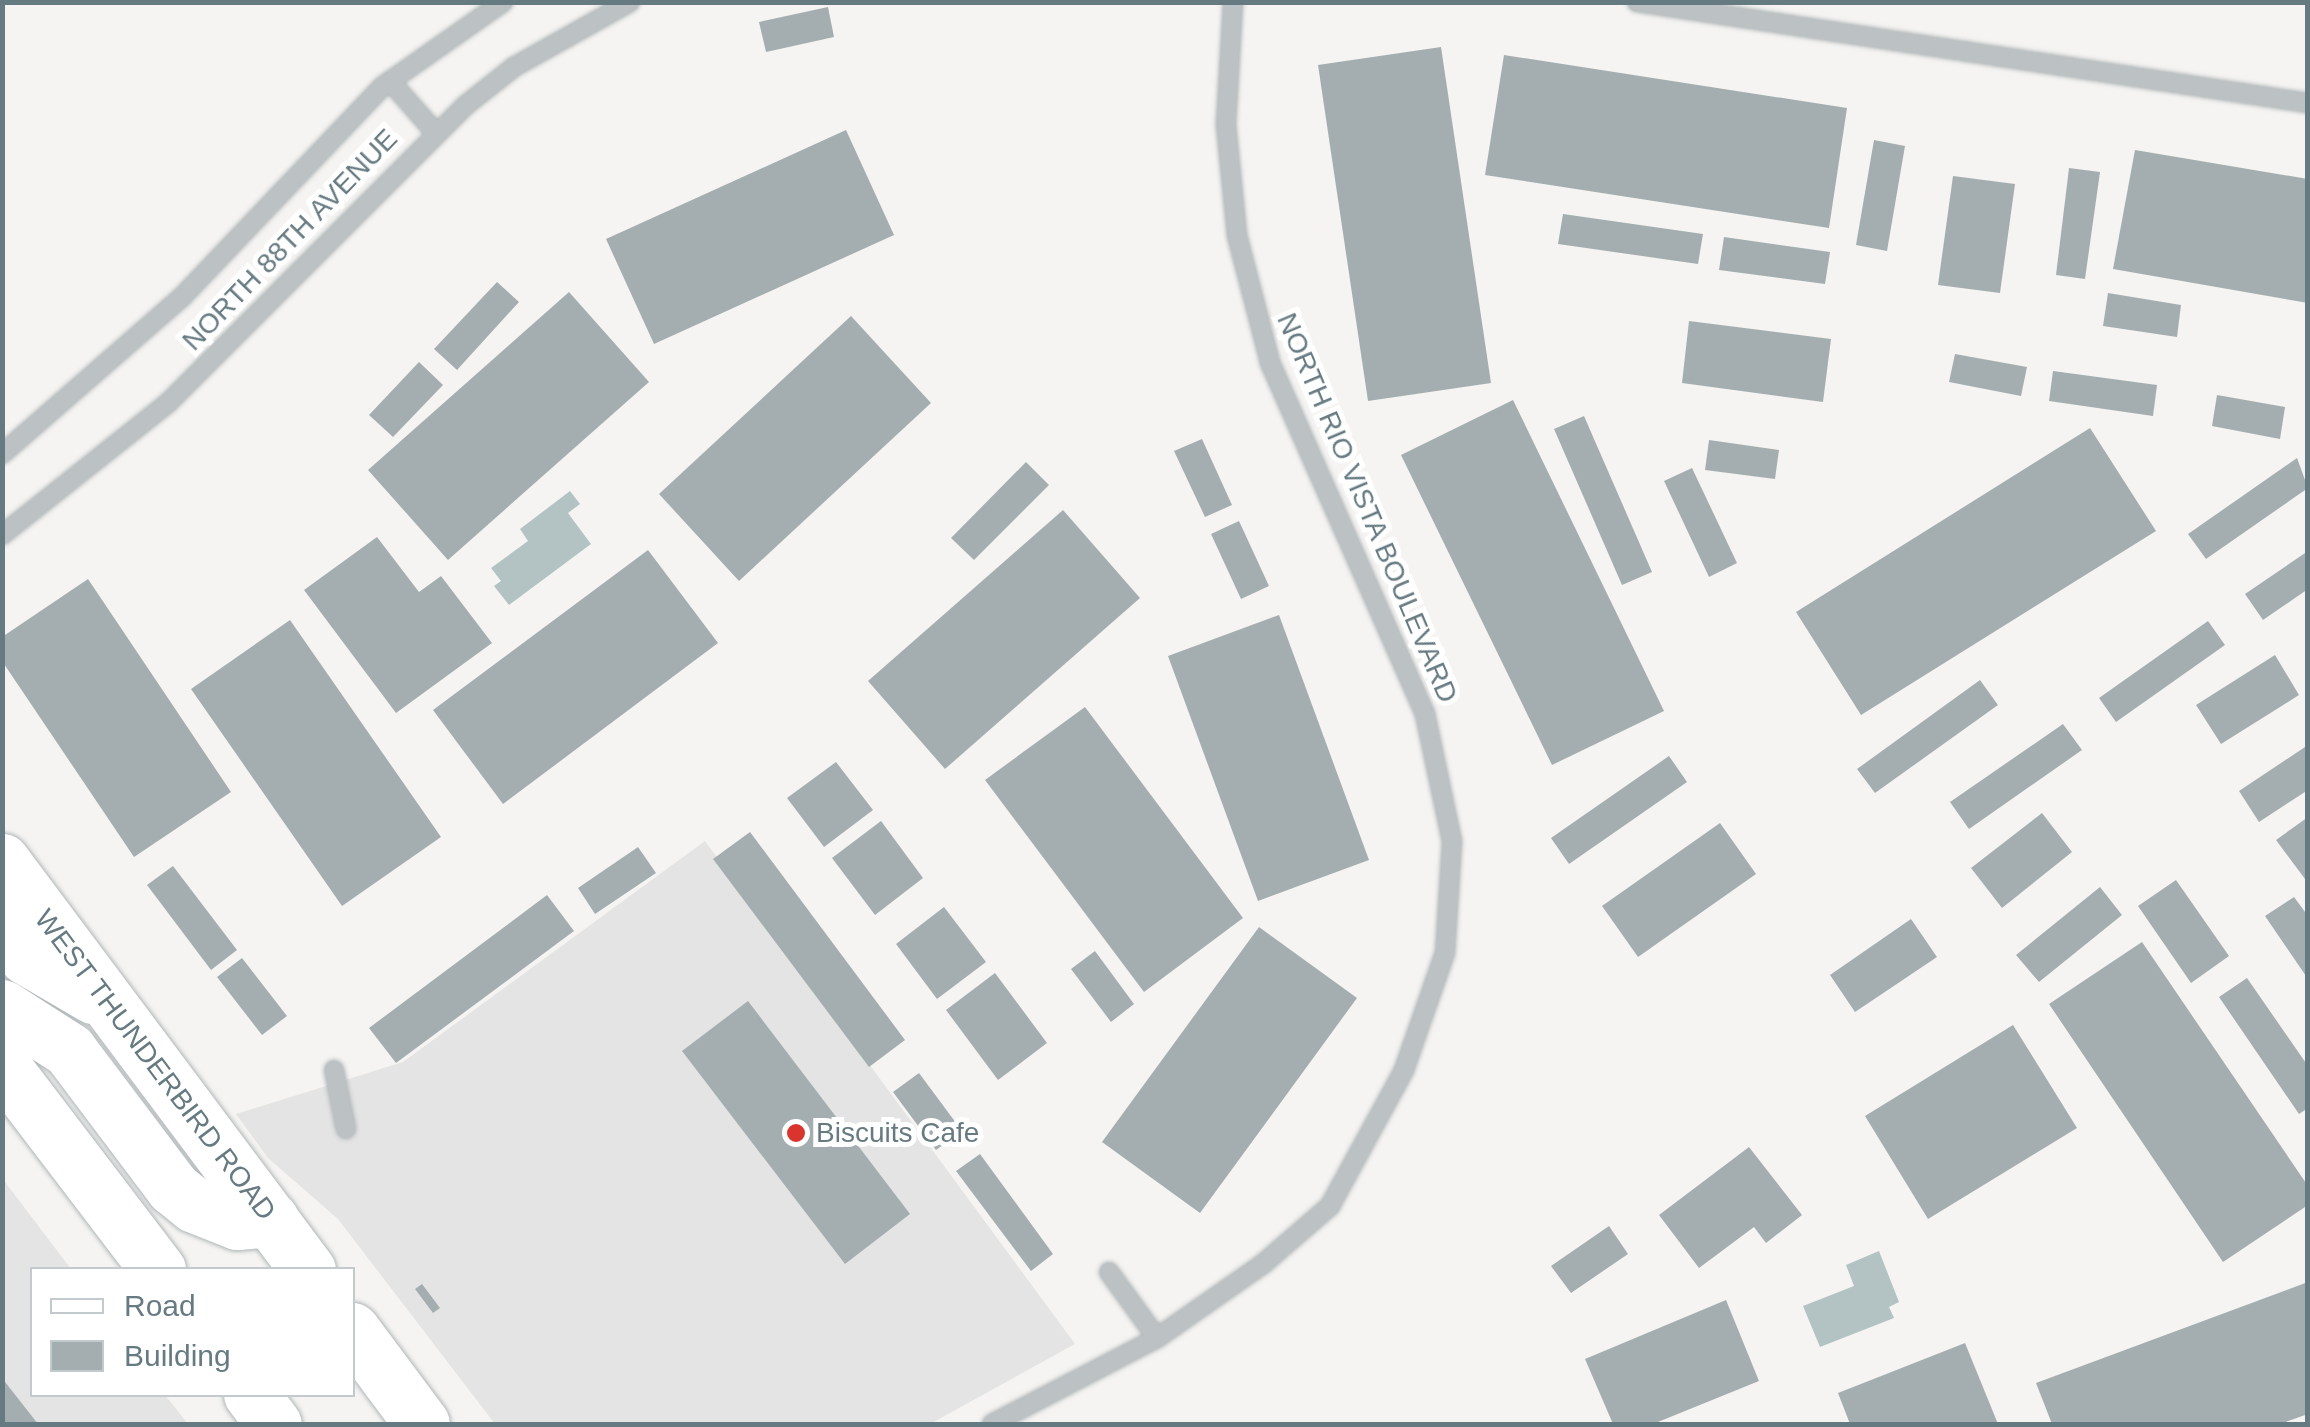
<!DOCTYPE html>
<style>
body{margin:0}
#map{position:relative;width:2310px;height:1427px;overflow:hidden;background:#f5f4f2;font-family:Arial,sans-serif}
div>[style]{position:absolute}
[style*='--x']{left:calc(var(--x)*1px);top:calc(var(--y)*1px);width:calc(var(--w)*1px);rotate:calc(var(--a)*1deg)}
.built>*{inset:0;background:#e3e4e3}
.water>*{inset:0;background:#b3c3c4}
.building>*{inset:0;background:#a4aeb1}
.roads{filter:drop-shadow(0 0 2px #b0b6b8) drop-shadow(0 0 2px #b0b6b8)}
.minor>*{height:18px;margin:-9px;padding:0 9px;transform-origin:9px;border-radius:9px;background:#bcc1c3}
.major>*{height:55px;margin:-27.5px;padding:0 27.5px;transform-origin:27.5px;border-radius:27.5px;background:#fff}
.dots>*{width:28px;height:28px;translate:-50% -50%;box-sizing:border-box;border:5px solid #fff;border-radius:50%}
span{translate:-50% -50%;white-space:nowrap;text-align:center;line-height:1.15;-webkit-text-stroke:10px #fff;paint-order:stroke}
.street-label{font-size:28px;color:#667a81}
.poi-label{font-size:28px;color:#667a81}
.left{translate:0 -50%;text-align:left}
.frame{position:absolute;inset:0;border:5px solid #667a81;pointer-events:none}
.legend{position:absolute;left:30px;top:1267px;width:325px;height:130px;box-sizing:border-box;background:#fff;border:2px solid #c2cacd;margin:0;padding:12px 18px;list-style:none;font-size:30px;color:#667a81}
.legend li{display:flex;align-items:center;gap:20px;height:50px}
.legend b{width:50px;border:2px solid #c2cacd}
</style>
<div id="map">
<div class="built">
<i style="clip-path:polygon(705px 841px,1075px 1344px,930px 1424px,495px 1424px,338px 1219px,268px 1158px,236px 1114px,403px 1062px)"></i>
<i style="clip-path:polygon(2px 1178px,71px 1269px,32px 1270px,32px 1394px,165px 1395px,188px 1424px,3px 1424px)"></i>
</div>
<div class="water">
<i style="clip-path:polygon(570px 491px,580px 504px,568px 513px,591px 544px,509px 605px,494px 586px,501px 581px,491px 568px,528px 541px,520px 529px)"></i>
<i style="clip-path:polygon(1879px 1251px,1899px 1302px,1889px 1307px,1894px 1318px,1820px 1347px,1803px 1306px,1854px 1286px,1846px 1265px)"></i>
</div>
<div class="building">
<i style="clip-path:polygon(828px 7px,834px 37px,766px 52px,759px 22px)"></i>
<i style="clip-path:polygon(1441px 47px,1491px 383px,1368px 401px,1318px 65px)"></i>
<i style="clip-path:polygon(1504px 55px,1847px 108px,1829px 228px,1485px 175px)"></i>
<i style="clip-path:polygon(846px 130px,894px 235px,654px 344px,606px 239px)"></i>
<i style="clip-path:polygon(1874px 140px,1905px 146px,1887px 251px,1856px 245px)"></i>
<i style="clip-path:polygon(2135px 150px,2308px 179px,2308px 303px,2113px 269px)"></i>
<i style="clip-path:polygon(2069px 168px,2100px 172px,2085px 279px,2056px 275px)"></i>
<i style="clip-path:polygon(1953px 176px,2015px 184px,2000px 293px,1938px 285px)"></i>
<i style="clip-path:polygon(1563px 214px,1703px 234px,1698px 264px,1558px 244px)"></i>
<i style="clip-path:polygon(1724px 237px,1830px 252px,1825px 284px,1719px 270px)"></i>
<i style="clip-path:polygon(497px 282px,519px 302px,457px 370px,434px 349px)"></i>
<i style="clip-path:polygon(569px 292px,649px 382px,448px 560px,368px 470px)"></i>
<i style="clip-path:polygon(2108px 293px,2181px 305px,2177px 337px,2103px 326px)"></i>
<i style="clip-path:polygon(851px 316px,931px 403px,739px 581px,659px 494px)"></i>
<i style="clip-path:polygon(1689px 321px,1831px 339px,1823px 402px,1682px 383px)"></i>
<i style="clip-path:polygon(1955px 354px,2027px 367px,2021px 396px,1949px 382px)"></i>
<i style="clip-path:polygon(419px 362px,443px 385px,393px 437px,369px 415px)"></i>
<i style="clip-path:polygon(2053px 371px,2157px 385px,2153px 416px,2049px 401px)"></i>
<i style="clip-path:polygon(2217px 395px,2285px 407px,2280px 439px,2212px 426px)"></i>
<i style="clip-path:polygon(1513px 400px,1664px 711px,1552px 765px,1401px 455px)"></i>
<i style="clip-path:polygon(1584px 416px,1652px 572px,1622px 585px,1554px 429px)"></i>
<i style="clip-path:polygon(2090px 428px,2156px 531px,1861px 715px,1796px 612px)"></i>
<i style="clip-path:polygon(1202px 439px,1232px 505px,1205px 517px,1174px 451px)"></i>
<i style="clip-path:polygon(1709px 440px,1779px 450px,1775px 479px,1705px 470px)"></i>
<i style="clip-path:polygon(2297px 458px,2308px 488px,2206px 559px,2188px 534px)"></i>
<i style="clip-path:polygon(1026px 462px,1049px 485px,974px 560px,951px 538px)"></i>
<i style="clip-path:polygon(1692px 468px,1737px 563px,1709px 577px,1664px 481px)"></i>
<i style="clip-path:polygon(1063px 510px,1140px 598px,945px 769px,868px 681px)"></i>
<i style="clip-path:polygon(1239px 521px,1269px 586px,1241px 599px,1211px 534px)"></i>
<i style="clip-path:polygon(377px 537px,419px 592px,441px 576px,492px 643px,396px 713px,304px 590px)"></i>
<i style="clip-path:polygon(648px 550px,718px 643px,503px 804px,433px 710px)"></i>
<i style="clip-path:polygon(2308px 551px,2308px 589px,2263px 620px,2245px 594px)"></i>
<i style="clip-path:polygon(88px 579px,231px 792px,134px 857px,2px 661px,2px 637px)"></i>
<i style="clip-path:polygon(1279px 615px,1369px 860px,1258px 901px,1168px 656px)"></i>
<i style="clip-path:polygon(290px 620px,441px 837px,342px 906px,191px 689px)"></i>
<i style="clip-path:polygon(2208px 621px,2225px 645px,2116px 722px,2099px 698px)"></i>
<i style="clip-path:polygon(2275px 655px,2299px 695px,2221px 744px,2196px 705px)"></i>
<i style="clip-path:polygon(1980px 680px,1998px 705px,1875px 793px,1857px 769px)"></i>
<i style="clip-path:polygon(1085px 707px,1243px 918px,1144px 992px,985px 780px)"></i>
<i style="clip-path:polygon(2063px 724px,2082px 750px,1969px 829px,1950px 802px)"></i>
<i style="clip-path:polygon(2308px 745px,2308px 790px,2259px 822px,2239px 791px)"></i>
<i style="clip-path:polygon(1669px 756px,1687px 782px,1569px 864px,1551px 838px)"></i>
<i style="clip-path:polygon(836px 762px,873px 810px,824px 847px,787px 798px)"></i>
<i style="clip-path:polygon(2042px 813px,2072px 852px,2002px 908px,1971px 868px)"></i>
<i style="clip-path:polygon(2308px 817px,2308px 883px,2276px 840px)"></i>
<i style="clip-path:polygon(881px 821px,923px 878px,875px 915px,832px 858px)"></i>
<i style="clip-path:polygon(1720px 823px,1756px 874px,1638px 957px,1602px 906px)"></i>
<i style="clip-path:polygon(750px 832px,905px 1040px,869px 1067px,713px 859px)"></i>
<i style="clip-path:polygon(638px 847px,656px 873px,595px 914px,578px 888px)"></i>
<i style="clip-path:polygon(173px 866px,237px 950px,211px 970px,147px 885px)"></i>
<i style="clip-path:polygon(2176px 880px,2229px 956px,2191px 983px,2138px 906px)"></i>
<i style="clip-path:polygon(2100px 887px,2122px 915px,2039px 982px,2016px 955px)"></i>
<i style="clip-path:polygon(547px 895px,574px 931px,396px 1063px,369px 1028px)"></i>
<i style="clip-path:polygon(2294px 897px,2308px 916px,2308px 979px,2265px 916px)"></i>
<i style="clip-path:polygon(944px 907px,986px 962px,937px 999px,896px 944px)"></i>
<i style="clip-path:polygon(1911px 919px,1937px 957px,1855px 1012px,1830px 975px)"></i>
<i style="clip-path:polygon(1259px 927px,1357px 998px,1200px 1213px,1102px 1142px)"></i>
<i style="clip-path:polygon(2142px 942px,2308px 1186px,2308px 1205px,2223px 1262px,2049px 1004px)"></i>
<i style="clip-path:polygon(1095px 951px,1134px 1004px,1111px 1022px,1071px 969px)"></i>
<i style="clip-path:polygon(242px 958px,287px 1016px,262px 1035px,217px 977px)"></i>
<i style="clip-path:polygon(995px 973px,1047px 1043px,998px 1080px,946px 1010px)"></i>
<i style="clip-path:polygon(2247px 978px,2308px 1066px,2308px 1108px,2299px 1114px,2219px 997px)"></i>
<i style="clip-path:polygon(748px 1001px,910px 1214px,845px 1264px,682px 1051px)"></i>
<i style="clip-path:polygon(2013px 1025px,2077px 1128px,1928px 1219px,1865px 1116px)"></i>
<i style="clip-path:polygon(919px 1073px,962px 1131px,936px 1150px,893px 1092px)"></i>
<i style="clip-path:polygon(1749px 1147px,1802px 1215px,1766px 1243px,1754px 1227px,1699px 1268px,1659px 1215px)"></i>
<i style="clip-path:polygon(980px 1154px,1053px 1254px,1031px 1271px,956px 1171px)"></i>
<i style="clip-path:polygon(1609px 1226px,1628px 1254px,1571px 1293px,1551px 1266px)"></i>
<i style="clip-path:polygon(2308px 1282px,2308px 1414px,2280px 1424px,2052px 1424px,2036px 1383px)"></i>
<i style="clip-path:polygon(422px 1284px,440px 1308px,433px 1313px,415px 1289px)"></i>
<i style="clip-path:polygon(1726px 1300px,1759px 1381px,1653px 1424px,1613px 1424px,1585px 1359px)"></i>
<i style="clip-path:polygon(1965px 1343px,1998px 1424px,1850px 1424px,1838px 1393px)"></i>
<i style="clip-path:polygon(2px 1378px,38px 1424px,2px 1424px)"></i>
</div>
<div class="roads">
<div class="minor">
<i style="--x:1637;--y:2;--w:679;--a:8.56"></i>
<i style="--x:390;--y:81;--w:68;--a:48.6"></i>
<i style="--x:2;--y:454;--w:239;--a:-41.1"></i>
<i style="--x:182;--y:297;--w:290;--a:-46.4"></i>
<i style="--x:382;--y:87;--w:148;--a:-35.1"></i>
<i style="--x:2;--y:535;--w:212;--a:-38.5"></i>
<i style="--x:168;--y:403;--w:421;--a:-45"></i>
<i style="--x:466;--y:105;--w:61;--a:-38.4"></i>
<i style="--x:514;--y:67;--w:133;--a:-29.3"></i>
<i style="--x:334;--y:1070;--w:60;--a:78.5"></i>
<i style="--x:1109;--y:1272;--w:82;--a:54"></i>
<i style="--x:992;--y:1424;--w:186;--a:-27.5"></i>
<i style="--x:1157;--y:1338;--w:129;--a:-34.9"></i>
<i style="--x:1263;--y:1264;--w:89;--a:-40.9"></i>
<i style="--x:1330;--y:1206;--w:155;--a:-61.4"></i>
<i style="--x:1404;--y:1070;--w:124;--a:-70.7"></i>
<i style="--x:1445;--y:953;--w:112;--a:-86.4"></i>
<i style="--x:1452;--y:841;--w:130;--a:-102"></i>
<i style="--x:1425;--y:714;--w:385;--a:-113.8"></i>
<i style="--x:1270;--y:362;--w:131;--a:-104.6"></i>
<i style="--x:1237;--y:235;--w:112;--a:-95.7"></i>
<i style="--x:1226;--y:124;--w:122;--a:-86.7"></i>
</div>
<div class="major">
<i style="--x:2;--y:861;--w:511;--a:53.2"></i>
<i style="--x:2;--y:931;--w:35;--a:47"></i>
<i style="--x:26;--y:957;--w:78;--a:30.2"></i>
<i style="--x:2;--y:1007;--w:80;--a:32.7"></i>
<i style="--x:69;--y:1050;--w:173;--a:53"></i>
<i style="--x:173;--y:1188;--w:27;--a:39"></i>
<i style="--x:194;--y:1205;--w:46;--a:21.6"></i>
<i style="--x:237;--y:1222;--w:34;--a:-5"></i>
<i style="--x:2;--y:1065;--w:258;--a:52.7"></i>
<i style="--x:352;--y:1330;--w:117;--a:53.3"></i>
<i style="--x:251;--y:1394;--w:38;--a:53"></i>
</div>
</div>
<div class="dots">
<i style="left:796px;top:1133px;background:#d9352e"></i>
</div>
<div class="street-label">
<span style="left:290px;top:240px;rotate:-46deg">NORTH 88TH AVENUE</span>
<span style="left:1367px;top:508px;rotate:67deg">NORTH RIO VISTA BOULEVARD</span>
<span style="left:155px;top:1065px;rotate:53deg">WEST THUNDERBIRD ROAD</span>
</div>
<div class="poi-label">
<span class="left" style="left:816px;top:1133px">Biscuits Cafe</span>
</div>
<div class="frame"></div>
<ul class="legend">
<li><b style="height:12px;background:#fff"></b>Road</li>
<li><b style="height:28px;background:#a4aeb1"></b>Building</li>
</ul>
</div>
